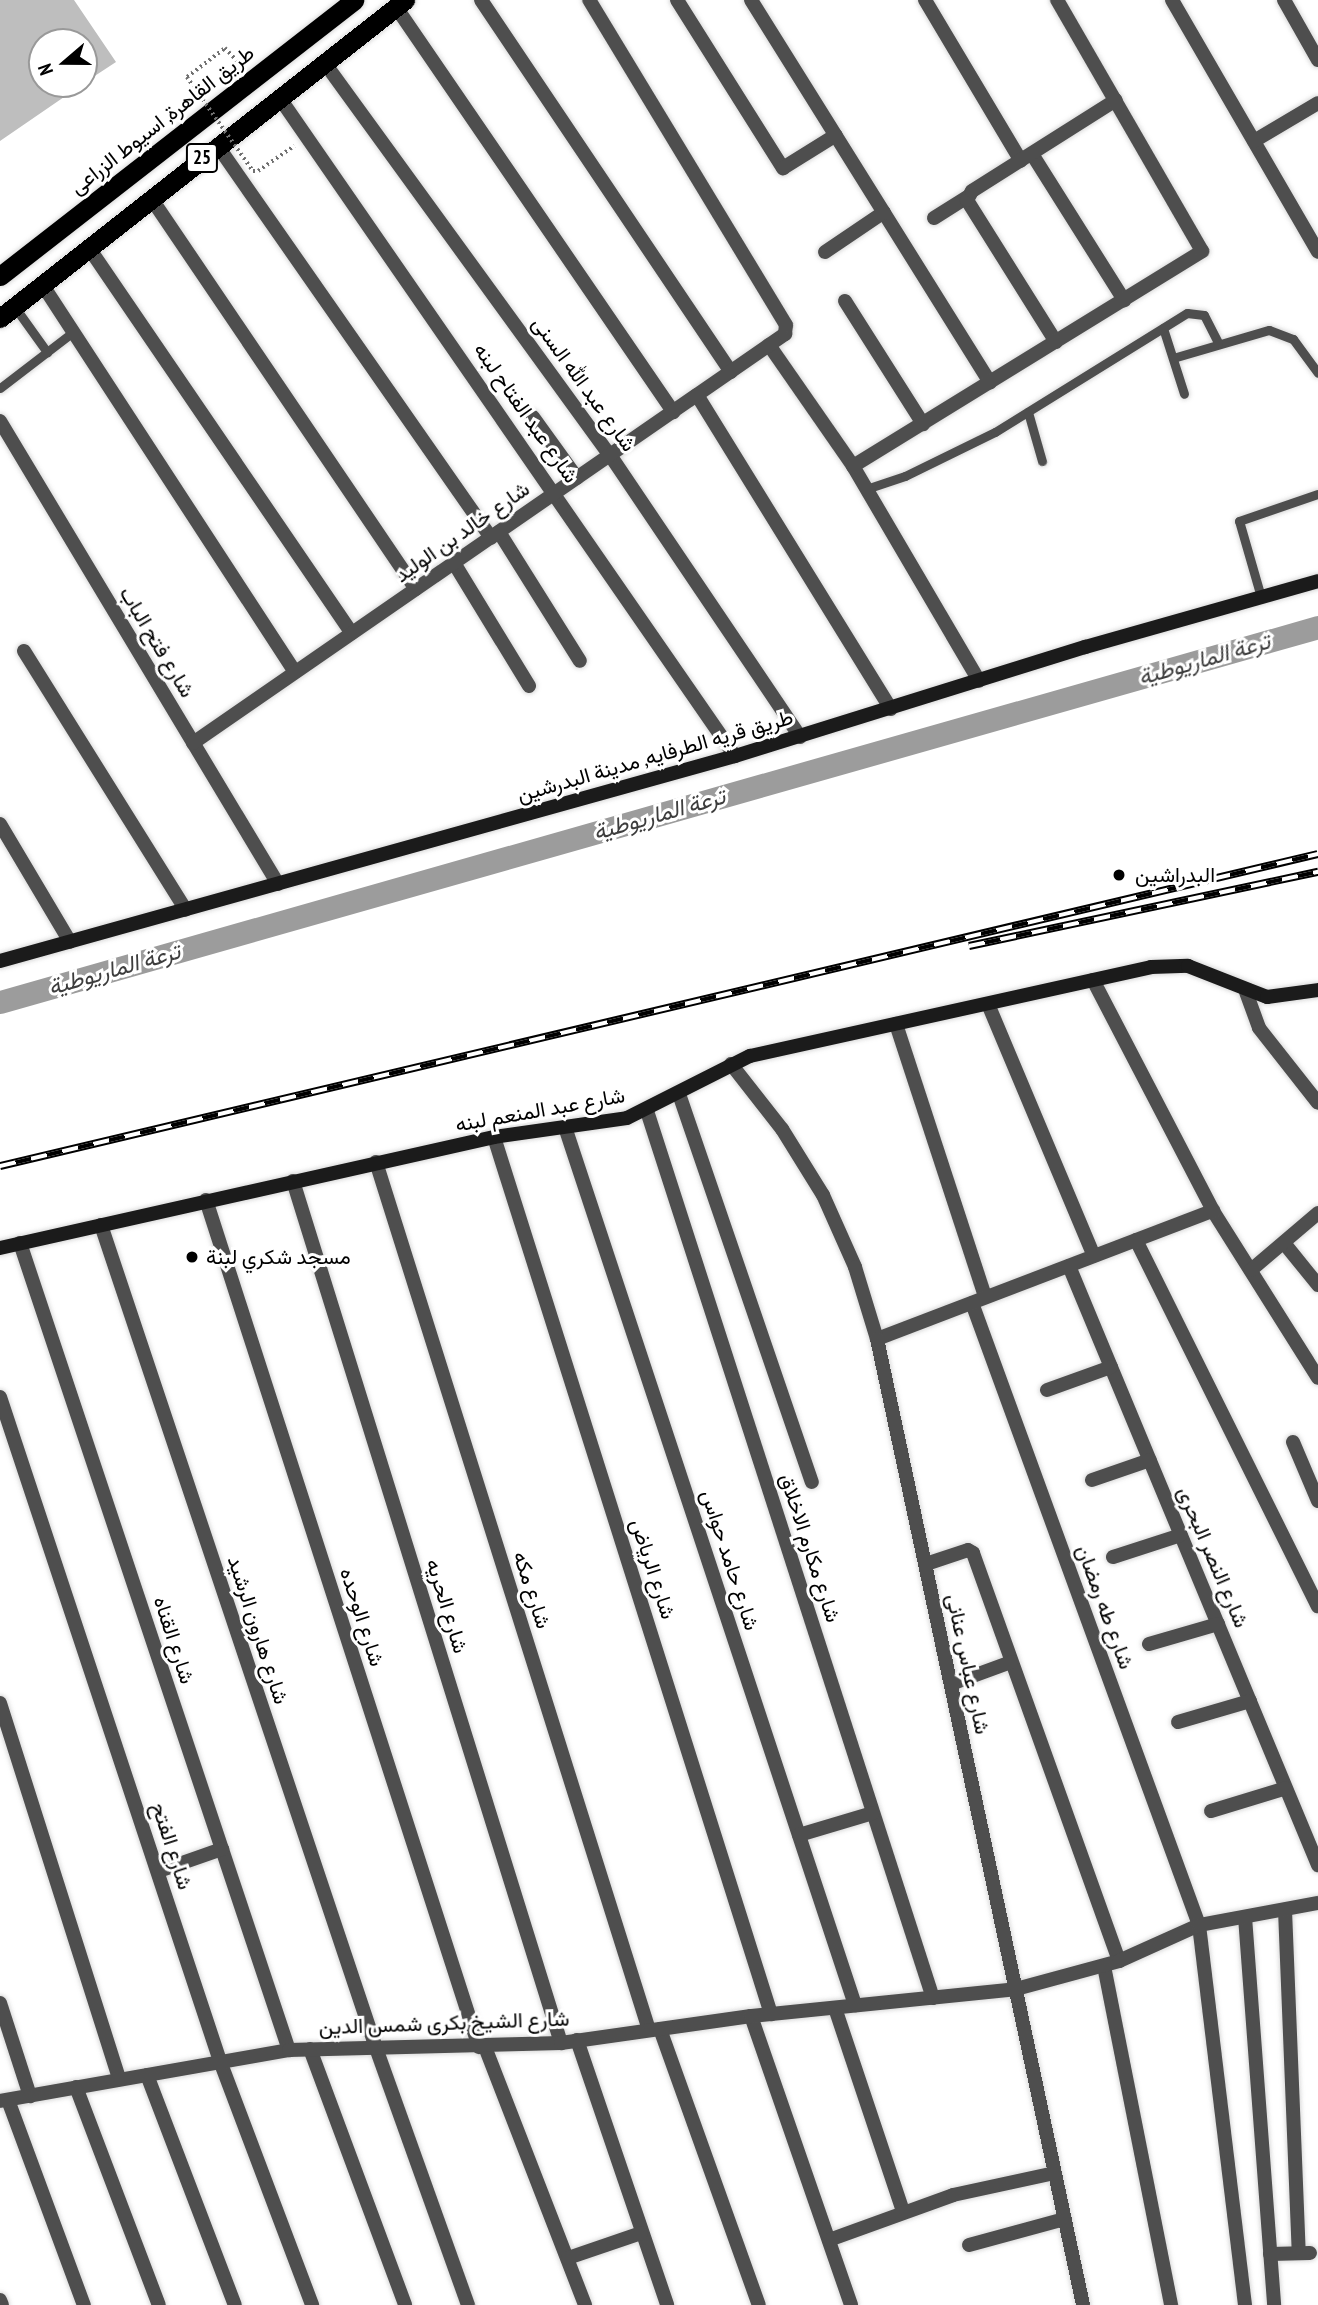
<!DOCTYPE html>
<meta charset="utf-8">
<style>
body{margin:0}
#map{position:relative;width:1318px;height:2305px;overflow:hidden;background:#fff;font-family:"PT Sans Narrow",Vazirmatn,sans-serif}
div>[style]{position:absolute}
[style*='--x']{left:calc(var(--x)*1px);top:calc(var(--y)*1px);width:calc(var(--w)*1px);rotate:calc(var(--a)*1deg)}
.canal>*{height:23px;margin:-11.5px;padding:0 11.5px;transform-origin:11.5px;border-radius:11.5px;background:#9c9c9c}
.building>*{inset:0;background:#bebebe}
.path>*{height:3.5px;margin-top:-1.75px;transform-origin:0;background:repeating-linear-gradient(90deg,#707070 0 2px,transparent 0 5.5px)}
.roads{filter:drop-shadow(0 0 2px #dbdbdb) drop-shadow(0 0 2px #dbdbdb)}
.service>*{height:9px;margin:-4.5px;padding:0 4.5px;transform-origin:4.5px;border-radius:4.5px;background:#4e4e4e}
.minor>*{height:14px;margin:-7px;padding:0 7px;transform-origin:7px;border-radius:7px;background:#4e4e4e}
.tertiary>*{height:14px;margin:-7px;padding:0 7px;transform-origin:7px;border-radius:7px;background:#4e4e4e}
.secondary>*{height:14px;margin:-7px;padding:0 7px;transform-origin:7px;border-radius:7px;background:#1b1b1b}
.trunk>*{height:19px;margin:-9.5px;padding:0 9.5px;transform-origin:9.5px;border-radius:9.5px;background:#000}
.rail>*{height:8px;margin-top:-4px;transform-origin:0;background:repeating-linear-gradient(90deg,#fff 0 16px,#000 0 32px);box-sizing:border-box;border-block:2px solid #000}
.path-bridge>*{height:3.5px;margin-top:-1.75px;transform-origin:0;background:repeating-linear-gradient(90deg,#707070 0 2px,transparent 0 5.5px)}
.dots>*{width:19px;height:19px;translate:-50% -50%;box-sizing:border-box;border:4px solid #fff;border-radius:50%}
span{translate:-50% -50%;white-space:nowrap;text-align:center;line-height:1.15;-webkit-text-stroke:6px #fff;paint-order:stroke}
.shield-label span{padding:2px 5px;background:#fff;border:2px solid;border-radius:5px;-webkit-text-stroke-width:0}
.shield-label{font-size:19px;color:#000;font-weight:700}
.street-label{font-size:21px;color:#000}
.poi-label{font-size:21px;color:#000}
.left{translate:0 -50%;text-align:left}
.water-label{font-size:23px;color:#3d3d3d;font-style:italic}
.north{position:absolute;left:28px;top:28px;width:70px;height:70px;box-sizing:border-box;background:#fff;border:2px solid #999;border-radius:50%;rotate:250deg;font-size:19px;font-weight:700;line-height:28px;text-align:center;color:#000}
.north::after{content:'';display:block;margin:auto;width:24px;height:32px;background:#000;clip-path:polygon(50% 0,100% 100%,50% 72%,0 100%)}
</style>
<div id="map">
<div class="canal">
<i style="--x:0;--y:1002;--w:1370;--a:-15.88"></i>
</div>
<div class="building">
<i style="clip-path:polygon(0 0,74px 0,116px 62px,84px 83px,84px 42px,42px 42px,42px 84px,83px 84px,0 141px)"></i>
</div>
<div class="path">
<i style="--x:187;--y:77;--w:48;--a:-37.3"></i>
<i style="--x:225;--y:48;--w:23;--a:47"></i>
<i style="--x:258;--y:171;--w:44;--a:-34.8"></i>
</div>
<div class="roads">
<div class="service">
<i style="--x:14;--y:306;--w:57;--a:54.3"></i>
<i style="--x:1163;--y:328;--w:69;--a:72.3"></i>
<i style="--x:1173;--y:358;--w:100;--a:-16.3"></i>
<i style="--x:1269;--y:330;--w:26;--a:21"></i>
<i style="--x:1293;--y:339;--w:42;--a:53.7"></i>
<i style="--x:0;--y:388;--w:92;--a:-37.5"></i>
<i style="--x:1028;--y:412;--w:51;--a:74.1"></i>
<i style="--x:866;--y:489;--w:41;--a:-18.4"></i>
<i style="--x:905;--y:476;--w:100;--a:-26.1"></i>
<i style="--x:995;--y:432;--w:226;--a:-31.8"></i>
<i style="--x:1187;--y:313;--w:17;--a:7"></i>
<i style="--x:1204;--y:315;--w:31;--a:63"></i>
<i style="--x:1261;--y:597;--w:79;--a:-106.1"></i>
<i style="--x:1239;--y:521;--w:83;--a:-18.9"></i>
</div>
<div class="minor">
<i style="--x:481;--y:0;--w:448;--a:56.1"></i>
<i style="--x:677;--y:0;--w:199;--a:57.8"></i>
<i style="--x:783;--y:168;--w:62;--a:-31.9"></i>
<i style="--x:751;--y:0;--w:451;--a:58"></i>
<i style="--x:925;--y:0;--w:187;--a:59.2"></i>
<i style="--x:1172;--y:0;--w:291;--a:59.9"></i>
<i style="--x:1284;--y:0;--w:69;--a:60.5"></i>
<i style="--x:396;--y:7;--w:491;--a:55.6"></i>
<i style="--x:324;--y:62;--w:486;--a:54"></i>
<i style="--x:610;--y:455;--w:340;--a:56"></i>
<i style="--x:279;--y:97;--w:801;--a:55.32"></i>
<i style="--x:1254;--y:141;--w:74;--a:-30.7"></i>
<i style="--x:217;--y:145;--w:479;--a:55.1"></i>
<i style="--x:1032;--y:154;--w:173;--a:57.8"></i>
<i style="--x:151;--y:198;--w:472;--a:55.9"></i>
<i style="--x:934;--y:218;--w:41;--a:-32.2"></i>
<i style="--x:89;--y:248;--w:466;--a:55.7"></i>
<i style="--x:825;--y:252;--w:71;--a:-34.1"></i>
<i style="--x:42;--y:284;--w:463;--a:56.9"></i>
<i style="--x:845;--y:301;--w:146;--a:57.6"></i>
<i style="--x:1056;--y:342;--w:168;--a:-122.1"></i>
<i style="--x:967;--y:200;--w:10;--a:-61"></i>
<i style="--x:972;--y:191;--w:170;--a:-32.3"></i>
<i style="--x:769;--y:345;--w:147;--a:55.2"></i>
<i style="--x:853;--y:466;--w:249;--a:59.6"></i>
<i style="--x:697;--y:395;--w:369;--a:58.3"></i>
<i style="--x:533;--y:417;--w:75;--a:54.2"></i>
<i style="--x:0;--y:421;--w:540;--a:59.02"></i>
<i style="--x:853;--y:466;--w:410;--a:-31.6"></i>
<i style="--x:1202;--y:251;--w:290;--a:-120"></i>
<i style="--x:499;--y:532;--w:152;--a:57.9"></i>
<i style="--x:454;--y:563;--w:144;--a:58.6"></i>
<i style="--x:24;--y:651;--w:305;--a:58"></i>
<i style="--x:193;--y:743;--w:720;--a:-34.64"></i>
<i style="--x:785;--y:334;--w:9;--a:-84"></i>
<i style="--x:786;--y:325;--w:380;--a:-121.2"></i>
<i style="--x:0;--y:824;--w:137;--a:59.3"></i>
<i style="--x:1093;--y:980;--w:260;--a:62.5"></i>
<i style="--x:1213;--y:1211;--w:197;--a:57.8"></i>
<i style="--x:1246;--y:992;--w:38;--a:70"></i>
<i style="--x:1259;--y:1028;--w:95;--a:51.8"></i>
<i style="--x:988;--y:1004;--w:273;--a:67.2"></i>
<i style="--x:896;--y:1024;--w:287;--a:71.9"></i>
<i style="--x:679;--y:1094;--w:410;--a:71.1"></i>
<i style="--x:647;--y:1111;--w:932;--a:72.13"></i>
<i style="--x:565;--y:1127;--w:925;--a:71.72"></i>
<i style="--x:494;--y:1137;--w:920;--a:72.47"></i>
<i style="--x:376;--y:1162;--w:910;--a:72.54"></i>
<i style="--x:293;--y:1181;--w:903;--a:72.73"></i>
<i style="--x:206;--y:1200;--w:890;--a:72.14"></i>
<i style="--x:101;--y:1225;--w:868;--a:71.52"></i>
<i style="--x:376;--y:2048;--w:273;--a:70.3"></i>
<i style="--x:1136;--y:1240;--w:409;--a:63.6"></i>
<i style="--x:20;--y:1243;--w:851;--a:71.57"></i>
<i style="--x:1284;--y:1243;--w:54;--a:51"></i>
<i style="--x:1069;--y:1266;--w:649;--a:67.43"></i>
<i style="--x:1251;--y:1270;--w:88;--a:-40.4"></i>
<i style="--x:972;--y:1303;--w:662;--a:69.95"></i>
<i style="--x:1199;--y:1925;--w:383;--a:83.1"></i>
<i style="--x:877;--y:1339;--w:360;--a:-20.9"></i>
<i style="--x:1047;--y:1390;--w:68;--a:-19.8"></i>
<i style="--x:0;--y:1397;--w:699;--a:71.67"></i>
<i style="--x:220;--y:2061;--w:261;--a:69.3"></i>
<i style="--x:1293;--y:1442;--w:64;--a:67"></i>
<i style="--x:1092;--y:1480;--w:61;--a:-19"></i>
<i style="--x:1113;--y:1557;--w:71;--a:-17.9"></i>
<i style="--x:926;--y:1564;--w:44;--a:-18.4"></i>
<i style="--x:968;--y:1550;--w:6;--a:31"></i>
<i style="--x:973;--y:1553;--w:433;--a:70.3"></i>
<i style="--x:1149;--y:1644;--w:72;--a:-16.2"></i>
<i style="--x:951;--y:1684;--w:64;--a:-20.1"></i>
<i style="--x:0;--y:1703;--w:394;--a:72.4"></i>
<i style="--x:1178;--y:1722;--w:75;--a:-16.3"></i>
<i style="--x:1211;--y:1811;--w:78;--a:-17"></i>
<i style="--x:799;--y:1835;--w:77;--a:-16.6"></i>
<i style="--x:159;--y:1871;--w:67;--a:-19.2"></i>
<i style="--x:1285;--y:1910;--w:343;--a:87.7"></i>
<i style="--x:1245;--y:1917;--w:389;--a:85.7"></i>
<i style="--x:1104;--y:1966;--w:346;--a:78.8"></i>
<i style="--x:0;--y:2003;--w:98;--a:72.1"></i>
<i style="--x:835;--y:2008;--w:214;--a:71.5"></i>
<i style="--x:751;--y:2016;--w:306;--a:70.9"></i>
<i style="--x:660;--y:2029;--w:293;--a:70.3"></i>
<i style="--x:577;--y:2040;--w:280;--a:71.2"></i>
<i style="--x:485;--y:2047;--w:277;--a:68.8"></i>
<i style="--x:310;--y:2049;--w:273;--a:69.6"></i>
<i style="--x:147;--y:2075;--w:246;--a:69.1"></i>
<i style="--x:76;--y:2087;--w:233;--a:69.2"></i>
<i style="--x:8;--y:2100;--w:219;--a:69.7"></i>
<i style="--x:0;--y:2101;--w:293;--a:-10"></i>
<i style="--x:289;--y:2050;--w:272;--a:-1.5"></i>
<i style="--x:561;--y:2043;--w:192;--a:-8.1"></i>
<i style="--x:751;--y:2016;--w:266;--a:-5.8"></i>
<i style="--x:1016;--y:1989;--w:107;--a:-15.2"></i>
<i style="--x:1119;--y:1961;--w:88;--a:-24.2"></i>
<i style="--x:1199;--y:1925;--w:121;--a:-10.5"></i>
<i style="--x:829;--y:2240;--w:132;--a:-19.9"></i>
<i style="--x:953;--y:2195;--w:104;--a:-12.2"></i>
<i style="--x:969;--y:2245;--w:99;--a:-15.2"></i>
<i style="--x:1270;--y:2254;--w:40;--a:-1.4"></i>
<i style="--x:568;--y:2258;--w:77;--a:-18.9"></i>
<i style="--x:0;--y:2300;--w:5;--a:68"></i>
</div>
<div class="tertiary">
<i style="--x:731;--y:1064;--w:83;--a:51.9"></i>
<i style="--x:782;--y:1129;--w:78;--a:58.2"></i>
<i style="--x:823;--y:1195;--w:79;--a:66"></i>
<i style="--x:855;--y:1267;--w:75;--a:73"></i>
<i style="--x:877;--y:1339;--w:988;--a:77.96"></i>
</div>
<div class="secondary">
<i style="--x:0;--y:961;--w:763;--a:-15.58"></i>
<i style="--x:735;--y:756;--w:367;--a:-17.3"></i>
<i style="--x:1085;--y:647;--w:242;--a:-15.8"></i>
<i style="--x:0;--y:1248;--w:506;--a:-12.66"></i>
<i style="--x:494;--y:1137;--w:134;--a:-8.1"></i>
<i style="--x:627;--y:1118;--w:138;--a:-26.8"></i>
<i style="--x:750;--y:1056;--w:411;--a:-12.5"></i>
<i style="--x:1151;--y:967;--w:37;--a:-2"></i>
<i style="--x:1188;--y:966;--w:85;--a:21.4"></i>
<i style="--x:1267;--y:997;--w:51;--a:-7.8"></i>
</div>
<div class="trunk">
<i style="--x:0;--y:276;--w:449;--a:-37.9"></i>
<i style="--x:0;--y:318;--w:515;--a:-38.14"></i>
</div>
</div>
<div class="rail">
<i style="--x:969;--y:946;--w:357;--a:-12"></i>
<i style="--x:0;--y:1166;--w:1354;--a:-13.32"></i>
</div>
<div class="path-bridge">
<i style="--x:187;--y:77;--w:115;--a:54.9"></i>
<i style="--x:253;--y:171;--w:5;--a:0"></i>
</div>
<div class="dots">
<i style="left:1119px;top:875px;background:#000"></i>
<i style="left:192px;top:1257px;background:#000"></i>
</div>
<div class="shield-label">
<span style="left:202px;top:158px">25</span>
</div>
<div class="street-label">
<span style="left:162px;top:120px;rotate:-38deg">طريق القاهرة, اسيوط الزراعى</span>
<span style="left:584px;top:384px;rotate:54deg">شارع عبد الله السنى</span>
<span style="left:526px;top:413px;rotate:55deg">شارع عبد الفتاح لبنه</span>
<span style="left:462px;top:532px;rotate:-35deg">شارع خالد بن الوليد</span>
<span style="left:157px;top:642px;rotate:59deg">شارع فتح الباب</span>
<span style="left:655px;top:756px;rotate:-16deg">طريق قريه الطرفايه, مدينة البدرشين</span>
<span style="left:540px;top:1110px;rotate:-10deg">شارع عبد المنعم لبنه</span>
<span style="left:810px;top:1548px;rotate:72deg">شارع مكارم الاخلاق</span>
<span style="left:1213px;top:1557px;rotate:67deg">شارع النصر البحرى</span>
<span style="left:730px;top:1560px;rotate:72deg">شارع حامد حواس</span>
<span style="left:653px;top:1569px;rotate:72deg">شارع الرياض</span>
<span style="left:532px;top:1590px;rotate:72deg">شارع مكه</span>
<span style="left:447px;top:1606px;rotate:73deg">شارع الحريه</span>
<span style="left:1105px;top:1607px;rotate:70deg">شارع طه رمضان</span>
<span style="left:362px;top:1617px;rotate:72deg">شارع الوحده</span>
<span style="left:258px;top:1630px;rotate:72deg">شارع هارون الرشيد</span>
<span style="left:174px;top:1640px;rotate:72deg">شارع القناه</span>
<span style="left:968px;top:1664px;rotate:78deg">شارع عباس عنانى</span>
<span style="left:172px;top:1846px;rotate:72deg">شارع الفتح</span>
<span style="left:444px;top:2023px;rotate:-2deg">شارع الشيخ بكرى شمس الدين</span>
</div>
<div class="poi-label">
<span class="left" style="left:1135px;top:875px">البدراشين</span>
<span class="left" style="left:206px;top:1257px">مسجد شكري لبنة</span>
</div>
<div class="water-label">
<span style="left:1204px;top:659px;rotate:-16deg">ترعة الماريوطية</span>
<span style="left:659px;top:814px;rotate:-16deg">ترعة الماريوطية</span>
<span style="left:114px;top:969px;rotate:-16deg">ترعة الماريوطية</span>
</div>
<div class="north">N</div>
</div>
